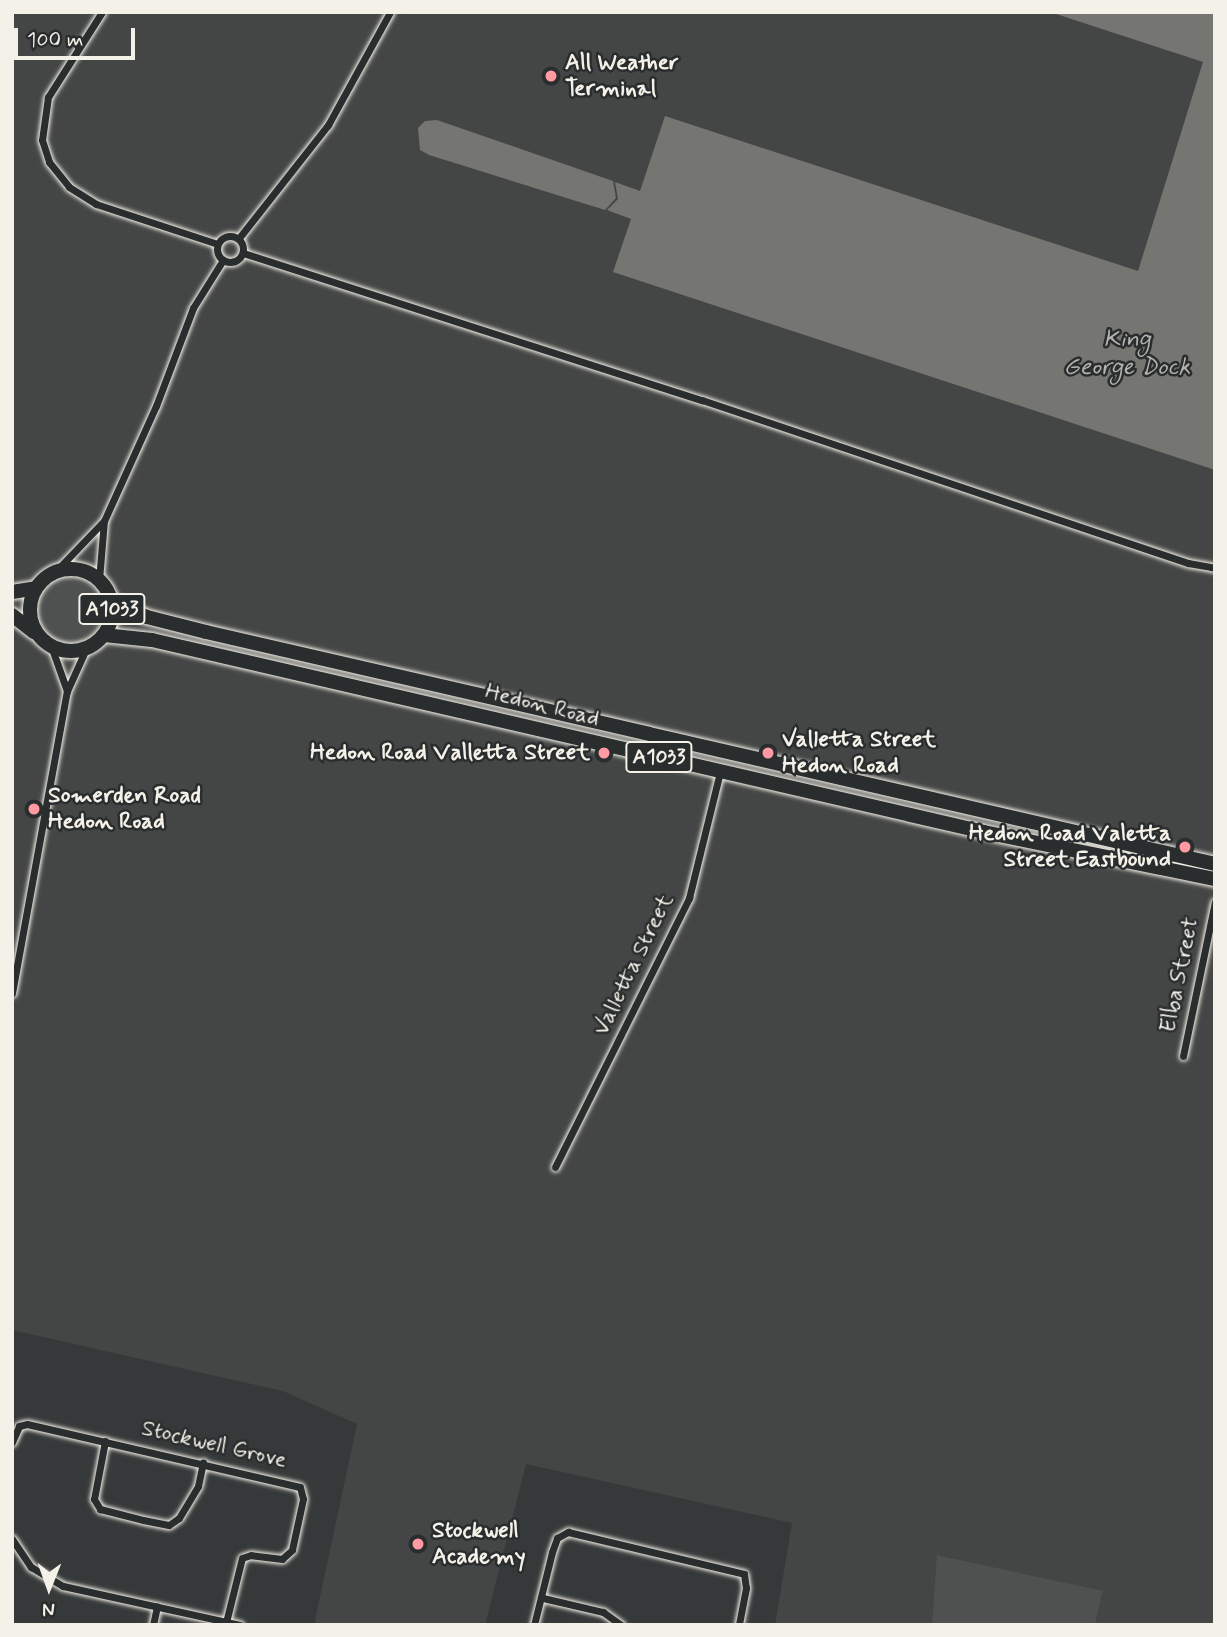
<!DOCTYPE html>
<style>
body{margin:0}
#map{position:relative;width:1227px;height:1637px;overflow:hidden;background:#363939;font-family:Mynerve,sans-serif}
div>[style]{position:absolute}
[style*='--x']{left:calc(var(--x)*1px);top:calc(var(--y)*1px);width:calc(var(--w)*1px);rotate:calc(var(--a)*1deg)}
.built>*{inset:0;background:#434645}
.green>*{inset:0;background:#4e514f}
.round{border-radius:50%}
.water>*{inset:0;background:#757572}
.roads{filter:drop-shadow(0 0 2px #f4f1e8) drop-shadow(0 0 2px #f4f1e8)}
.street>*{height:7px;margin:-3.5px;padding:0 3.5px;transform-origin:3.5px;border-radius:3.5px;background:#2a2d2e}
.street>.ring{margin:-3.5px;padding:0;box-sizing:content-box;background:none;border:7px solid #2a2d2e;border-radius:50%}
.highway>*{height:14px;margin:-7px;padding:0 7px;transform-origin:7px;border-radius:7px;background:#2a2d2e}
.highway>.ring{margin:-7px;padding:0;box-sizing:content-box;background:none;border:14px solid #2a2d2e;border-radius:50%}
.dots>*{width:19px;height:19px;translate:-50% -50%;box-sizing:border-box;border:4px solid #2a2d2e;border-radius:50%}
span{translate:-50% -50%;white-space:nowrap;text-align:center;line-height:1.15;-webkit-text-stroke:5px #2a2d2e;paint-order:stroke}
.shield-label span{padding:2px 5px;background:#2a2d2e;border:2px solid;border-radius:5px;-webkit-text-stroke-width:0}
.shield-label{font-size:21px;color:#f4f1e8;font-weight:700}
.poi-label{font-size:23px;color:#f4f1e8;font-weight:700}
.left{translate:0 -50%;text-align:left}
.right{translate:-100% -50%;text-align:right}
.street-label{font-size:23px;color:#f4f1e8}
.water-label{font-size:24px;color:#b4b3ad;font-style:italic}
.frame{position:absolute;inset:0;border:14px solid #f4f1e8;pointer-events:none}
.north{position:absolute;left:14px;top:1553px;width:70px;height:70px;-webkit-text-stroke:5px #2a2d2e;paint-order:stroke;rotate:181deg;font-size:19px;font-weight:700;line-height:28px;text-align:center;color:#f4f1e8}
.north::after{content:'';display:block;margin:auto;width:24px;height:32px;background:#f4f1e8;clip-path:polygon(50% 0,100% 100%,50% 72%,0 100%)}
.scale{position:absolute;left:14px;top:28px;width:121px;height:32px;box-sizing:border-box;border:4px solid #f4f1e8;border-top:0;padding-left:9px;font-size:21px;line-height:24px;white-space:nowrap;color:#f4f1e8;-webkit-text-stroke:5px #2a2d2e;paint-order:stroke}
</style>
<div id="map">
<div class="built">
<i style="clip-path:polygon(12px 12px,1215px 12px,1215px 1625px,1095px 1625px,1103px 1592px,938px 1555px,932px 1625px,775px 1625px,792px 1523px,526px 1464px,485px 1625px,314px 1625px,357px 1424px,283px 1391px,12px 1330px)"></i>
</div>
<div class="green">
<i class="round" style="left:37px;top:577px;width:66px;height:66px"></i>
<i style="clip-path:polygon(937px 1555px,1103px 1591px,1095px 1625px,932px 1625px)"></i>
</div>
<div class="water">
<i style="clip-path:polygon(1050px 12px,1215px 12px,1215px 470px,613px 272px,631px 219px,607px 210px,618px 199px,615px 182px,640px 191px,665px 116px,1138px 271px,1203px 62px)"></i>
<i style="clip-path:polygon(437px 120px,613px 181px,616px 198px,605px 210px,429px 155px,420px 150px,418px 128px,425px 121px)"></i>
</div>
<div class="roads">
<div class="street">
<i style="--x:102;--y:12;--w:101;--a:122.4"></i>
<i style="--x:48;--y:97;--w:43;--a:97.9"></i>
<i style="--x:42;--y:140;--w:23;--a:72"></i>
<i style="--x:49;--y:162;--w:32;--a:51"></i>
<i style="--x:69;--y:187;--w:32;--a:32"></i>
<i style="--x:96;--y:204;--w:128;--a:18.2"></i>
<i class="ring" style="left:217px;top:236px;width:19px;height:19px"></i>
<i style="--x:239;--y:238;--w:144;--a:-51.8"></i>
<i style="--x:328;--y:125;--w:129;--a:-61.2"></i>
<i style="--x:243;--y:253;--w:482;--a:17.8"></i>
<i style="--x:702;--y:400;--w:513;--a:18.54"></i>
<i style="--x:1188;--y:563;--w:27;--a:10"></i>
<i style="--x:55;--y:572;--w:69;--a:-46.2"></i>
<i style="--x:99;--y:580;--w:59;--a:-85.2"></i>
<i style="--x:104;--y:521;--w:126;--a:-65.7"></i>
<i style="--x:156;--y:406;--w:105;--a:-69.3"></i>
<i style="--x:193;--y:308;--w:57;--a:-58"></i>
<i style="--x:51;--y:646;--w:48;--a:70.4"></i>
<i style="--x:12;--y:993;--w:307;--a:-79.7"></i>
<i style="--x:67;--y:691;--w:46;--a:-65.7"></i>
<i style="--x:1183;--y:1056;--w:157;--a:-78.3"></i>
<i style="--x:555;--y:1167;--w:301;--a:-63.5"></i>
<i style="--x:689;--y:898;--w:130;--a:-76.2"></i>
<i style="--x:105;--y:1441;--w:59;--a:100.7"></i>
<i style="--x:94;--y:1499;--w:12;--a:59"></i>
<i style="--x:100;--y:1509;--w:44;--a:14.3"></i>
<i style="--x:143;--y:1520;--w:26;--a:11"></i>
<i style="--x:169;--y:1525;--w:12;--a:-35"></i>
<i style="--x:179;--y:1518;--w:37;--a:-59"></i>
<i style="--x:198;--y:1486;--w:24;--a:-78"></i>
<i style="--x:12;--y:1442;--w:17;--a:-66"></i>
<i style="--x:19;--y:1426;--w:8;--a:-14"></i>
<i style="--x:27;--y:1424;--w:280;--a:13"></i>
<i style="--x:300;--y:1487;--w:12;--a:76"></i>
<i style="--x:303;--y:1499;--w:52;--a:102.2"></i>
<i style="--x:292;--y:1550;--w:13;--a:138"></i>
<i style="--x:282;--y:1559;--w:31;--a:-173"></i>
<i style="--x:251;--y:1555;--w:9;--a:162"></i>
<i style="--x:242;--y:1558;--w:66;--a:104"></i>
<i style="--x:12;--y:1539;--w:34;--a:56"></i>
<i style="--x:31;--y:1567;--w:37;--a:31"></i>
<i style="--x:63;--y:1586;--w:181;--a:12.4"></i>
<i style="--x:543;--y:1598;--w:62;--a:13.1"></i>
<i style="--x:603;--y:1612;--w:22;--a:36"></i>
<i style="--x:153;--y:1625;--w:19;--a:-78"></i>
<i style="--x:534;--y:1625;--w:75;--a:-76.1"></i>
<i style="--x:552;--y:1552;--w:15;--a:-70"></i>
<i style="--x:557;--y:1538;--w:13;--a:-29"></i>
<i style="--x:568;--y:1532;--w:181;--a:13.4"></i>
<i style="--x:744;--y:1574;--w:14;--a:82"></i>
<i style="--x:746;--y:1588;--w:38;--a:101"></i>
</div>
<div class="highway">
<i class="ring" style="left:30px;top:569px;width:68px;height:68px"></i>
<i style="--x:12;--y:592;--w:24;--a:-9"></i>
<i style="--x:111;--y:601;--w:39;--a:24"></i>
<i style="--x:147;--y:617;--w:61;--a:14.3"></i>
<i style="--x:206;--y:632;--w:1035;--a:12.95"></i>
<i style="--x:12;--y:615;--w:28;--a:38"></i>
<i style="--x:104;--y:635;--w:48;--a:5.9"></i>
<i style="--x:152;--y:640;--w:854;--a:12.99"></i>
<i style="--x:984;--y:832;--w:236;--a:11.5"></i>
</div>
</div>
<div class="dots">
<i style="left:551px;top:76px;background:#ff9aa2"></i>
<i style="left:604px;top:753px;background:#ff9aa2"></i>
<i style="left:768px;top:753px;background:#ff9aa2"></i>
<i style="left:34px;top:809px;background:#ff9aa2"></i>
<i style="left:1185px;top:847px;background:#ff9aa2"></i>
<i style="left:418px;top:1544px;background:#ff9aa2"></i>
</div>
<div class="shield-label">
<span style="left:112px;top:609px">A1033</span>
<span style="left:659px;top:757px">A1033</span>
</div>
<div class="poi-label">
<span class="left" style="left:565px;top:76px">All Weather<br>Terminal</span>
<span class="left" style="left:782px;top:753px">Valletta Street<br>Hedon Road</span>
<span class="right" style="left:590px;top:753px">Hedon Road Valletta Street</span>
<span class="left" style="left:48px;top:809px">Somerden Road<br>Hedon Road</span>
<span class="right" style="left:1171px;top:847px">Hedon Road Valetta<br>Street Eastbound</span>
<span class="left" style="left:432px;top:1544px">Stockwell<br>Academy</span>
</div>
<div class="street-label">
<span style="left:542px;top:706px;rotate:14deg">Hedon Road</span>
<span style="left:634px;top:965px;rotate:-64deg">Valletta Street</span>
<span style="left:1180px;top:975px;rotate:-78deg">Elba Street</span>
<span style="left:214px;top:1445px;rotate:13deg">Stockwell Grove</span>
</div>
<div class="water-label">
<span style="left:1127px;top:354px">King<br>George Dock</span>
</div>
<div class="frame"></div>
<div class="north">N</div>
<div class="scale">100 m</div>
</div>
